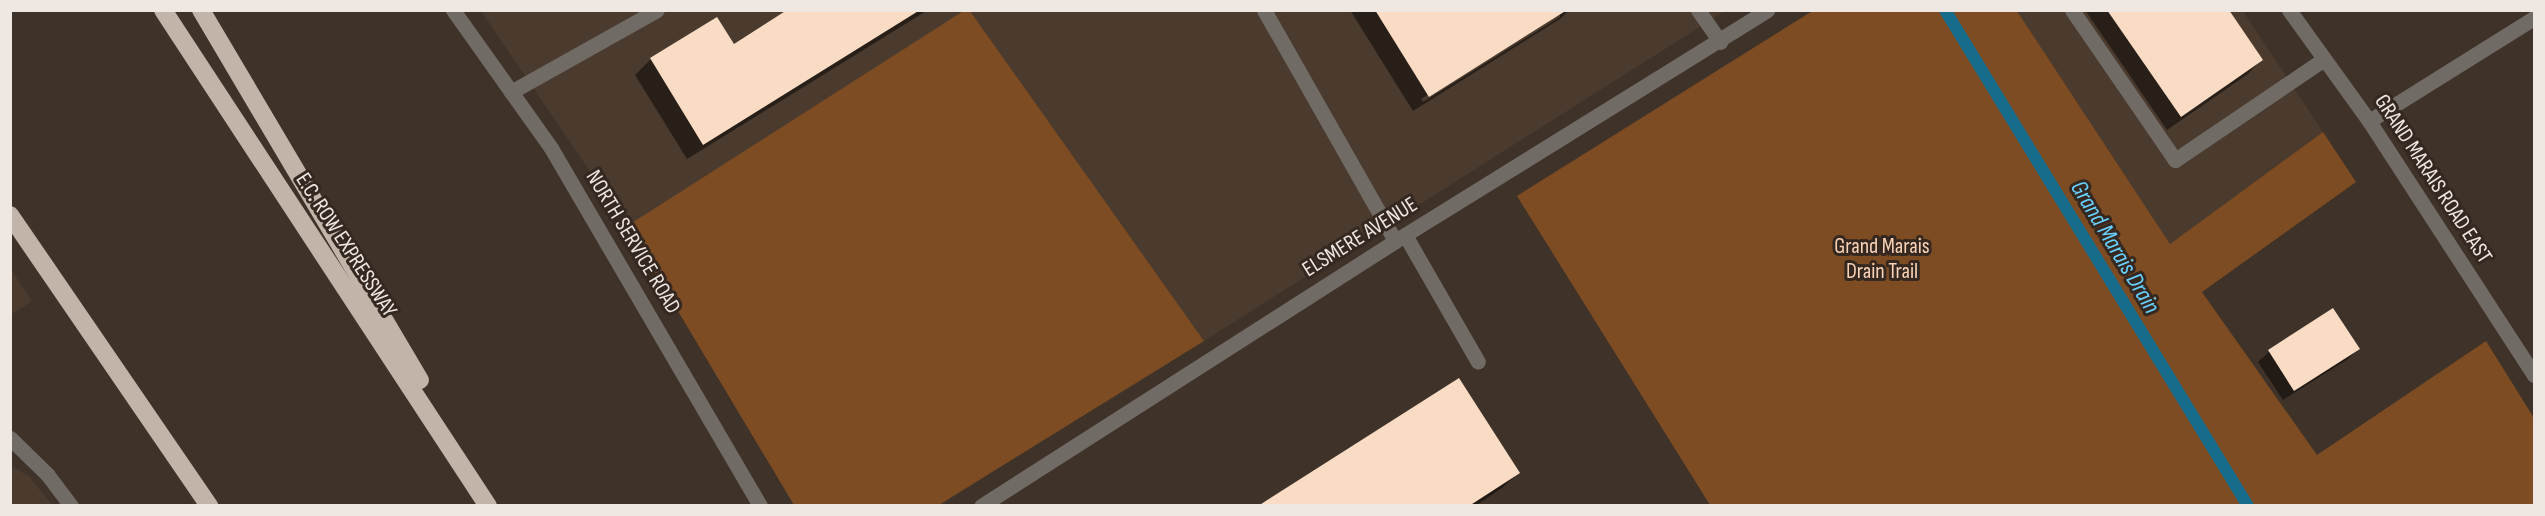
<!DOCTYPE html>
<style>
body{margin:0}
#map{position:relative;width:2545px;height:516px;overflow:hidden;background:#3e3229;font-family:"Sofia Sans Condensed",sans-serif}
div>[style]{position:absolute}
[style*='--x']{left:calc(var(--x)*1px);top:calc(var(--y)*1px);width:calc(var(--w)*1px);rotate:calc(var(--a)*1deg)}
.built>*{inset:0;background:#4b3b2e}
.green>*{inset:0;background:#7d4c22}
.shadow>*{inset:0;background:#0007}
.stream>*{height:12px;margin:-6px;padding:0 6px;transform-origin:6px;border-radius:6px;background:#176c8c}
.building>*{inset:0;background:#fadcc5}
.service>*{height:15px;margin:-7.5px;padding:0 7.5px;transform-origin:7.5px;border-radius:7.5px;background:#716b66}
.minor>*{height:15px;margin:-7.5px;padding:0 7.5px;transform-origin:7.5px;border-radius:7.5px;background:#716b66}
.tertiary>*{height:15px;margin:-7.5px;padding:0 7.5px;transform-origin:7.5px;border-radius:7.5px;background:#716b66}
.motorway>*{height:18px;margin:-9px;padding:0 9px;transform-origin:9px;border-radius:9px;background:#c3b4a9}
span{translate:-50% -50%;white-space:nowrap;text-align:center;line-height:1.15;-webkit-text-stroke:6px #342820;paint-order:stroke}
.street-label{font-size:22px;color:#efe7e2}
.park-label{font-size:22px;color:#fad3b7}
.water-label{font-size:24px;color:#6ad1ff;font-style:italic}
.frame{position:absolute;inset:0;border:12px solid #efe7e2;pointer-events:none}
</style>
<div id="map">
<div class="built">
<i style="clip-path:polygon(481px 11px,965px 11px,627px 226px)"></i>
<i style="clip-path:polygon(970px 11px,1725px 11px,1204px 341px)"></i>
<i style="clip-path:polygon(2017px 11px,2243px 11px,2323px 132px,2170px 244px)"></i>
<i style="clip-path:polygon(10px 268px,32px 301px,11px 315px,10px 315px)"></i>
<i style="clip-path:polygon(11px 466px,29px 476px,52px 505px,11px 505px)"></i>
</div>
<div class="green">
<i style="clip-path:polygon(965px 10px,970px 11px,1204px 341px,939px 505px,794px 505px,627px 226px)"></i>
<i style="clip-path:polygon(1814px 10px,2017px 11px,2170px 244px,2323px 132px,2356px 182px,2202px 292px,2317px 455px,2486px 341px,2534px 418px,2534px 505px,1710px 505px,1517px 196px)"></i>
</div>
<div class="shadow">
<i style="clip-path:polygon(790px 10px,928px 10px,687px 159px,635px 75px,651px 59px,716px 19px,733px 46px)"></i>
<i style="clip-path:polygon(evenodd,1350px 10px,1569px 10px,1560px 19px,1413px 111px,1350px 10px,1560px 13px,1560px 17px,1423px 102px,1421px 99px,1560px 13px)"></i>
<i style="clip-path:polygon(2085px 10px,2227px 10px,2261px 60px,2248px 74px,2167px 130px)"></i>
<i style="clip-path:polygon(2333px 310px,2358px 349px,2348px 359px,2283px 400px,2258px 362px,2269px 352px)"></i>
<i style="clip-path:polygon(1518px 473px,1502px 488px,1475px 506px,1260px 506px)"></i>
</div>
<div class="stream">
<i style="--x:1945;--y:10;--w:581;--a:58.58"></i>
</div>
<div class="building">
<i style="clip-path:polygon(787px 10px,920px 10px,703px 145px,650px 58px,717px 17px,734px 44px)"></i>
<i style="clip-path:polygon(1375px 10px,1567px 10px,1429px 97px)"></i>
<i style="clip-path:polygon(2107px 10px,2229px 10px,2263px 60px,2181px 117px)"></i>
<i style="clip-path:polygon(2333px 308px,2360px 349px,2294px 391px,2268px 350px)"></i>
<i style="clip-path:polygon(1459px 378px,1520px 473px,1469px 506px,1258px 506px)"></i>
</div>
<div class="service">
<i style="--x:1264;--y:10;--w:266;--a:60.4"></i>
<i style="--x:1698;--y:10;--w:39;--a:55"></i>
<i style="--x:2072;--y:10;--w:182;--a:55.5"></i>
<i style="--x:2175;--y:160;--w:180;--a:-34.1"></i>
<i style="--x:511;--y:92;--w:167;--a:-29.3"></i>
<i style="--x:1405;--y:235;--w:146;--a:60.1"></i>
</div>
<div class="minor">
<i style="--x:453;--y:10;--w:169;--a:54.6"></i>
<i style="--x:551;--y:148;--w:415;--a:59.7"></i>
<i style="--x:2369;--y:121;--w:195;--a:-32"></i>
</div>
<div class="tertiary">
<i style="--x:2289;--y:10;--w:137;--a:54.2"></i>
<i style="--x:2369;--y:121;--w:303;--a:57"></i>
<i style="--x:10;--y:438;--w:52;--a:44.2"></i>
<i style="--x:47;--y:474;--w:40;--a:53"></i>
<i style="--x:981;--y:506;--w:492;--a:-32.6"></i>
<i style="--x:1395;--y:241;--w:438;--a:-31.8"></i>
</div>
<div class="motorway">
<i style="--x:163;--y:10;--w:593;--a:56.77"></i>
<i style="--x:201;--y:10;--w:430;--a:59.4"></i>
<i style="--x:10;--y:215;--w:353;--a:55.6"></i>
</div>
<div class="street-label">
<span style="left:2433px;top:179px;rotate:57deg">GRAND MARAIS ROAD EAST</span>
<span style="left:1360px;top:237px;rotate:-32deg">ELSMERE AVENUE</span>
<span style="left:633px;top:242px;rotate:59deg">NORTH SERVICE ROAD</span>
<span style="left:346px;top:245px;rotate:57deg">E.C. ROW EXPRESSWAY</span>
</div>
<div class="park-label">
<span style="left:1882px;top:259px">Grand Marais<br>Drain Trail</span>
</div>
<div class="water-label">
<span style="left:2115px;top:247px;rotate:59deg">Grand Marais Drain</span>
</div>
<div class="frame"></div>
</div>
